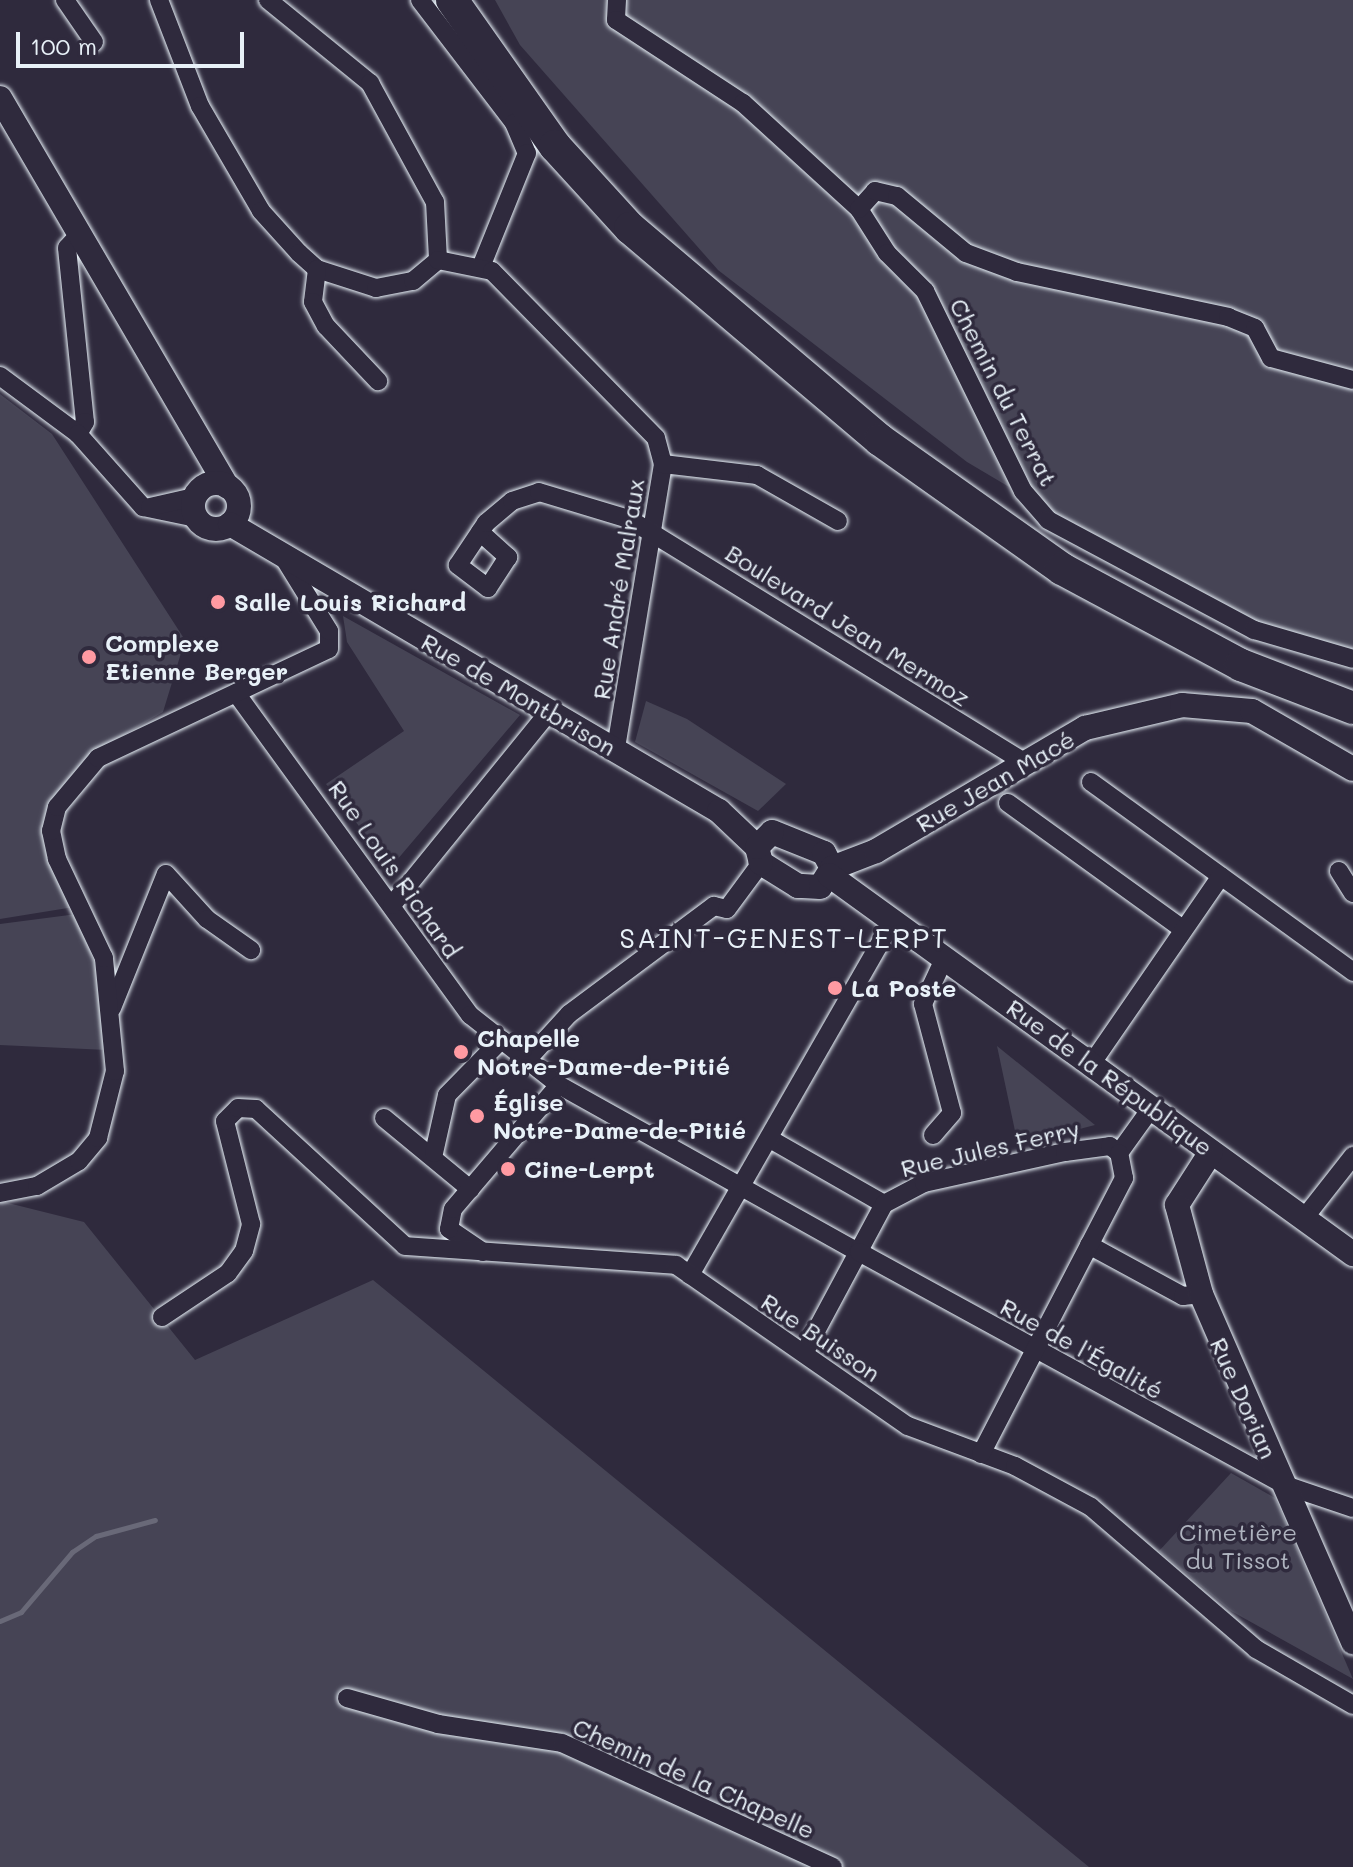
<!DOCTYPE html>
<meta charset="utf-8">
<style>
body{margin:0}
#map{position:relative;width:1353px;height:1867px;overflow:hidden;background:#2f2a3d;font-family:Mali,sans-serif}
div>[style]{position:absolute}
[style*='--x']{left:calc(var(--x)*1px);top:calc(var(--y)*1px);width:calc(var(--w)*1px);rotate:calc(var(--a)*1deg)}
.green>*{inset:0;background:#464455}
.stream>*{height:5px;margin:-2.5px;padding:0 2.5px;transform-origin:2.5px;border-radius:2.5px;background:#696978}
.roads{filter:drop-shadow(0 0 2px #e8f1f8) drop-shadow(0 0 2px #e8f1f8)}
.street>*{height:18px;margin:-9px;padding:0 9px;transform-origin:9px;border-radius:9px;background:#2f2a3d}
.secondary>*{height:24px;margin:-12px;padding:0 12px;transform-origin:12px;border-radius:12px;background:#2f2a3d}
.secondary>.ring{margin:-12px;padding:0;box-sizing:content-box;background:none;border:24px solid #2f2a3d;border-radius:50%}
.highway>*{height:32px;margin:-16px;padding:0 16px;transform-origin:16px;border-radius:16px;background:#2f2a3d}
.dots>*{width:22px;height:22px;translate:-50% -50%;box-sizing:border-box;border:4px solid #2f2a3d;border-radius:50%}
span{translate:-50% -50%;white-space:nowrap;text-align:center;line-height:1.15;-webkit-text-stroke:7px #2f2a3d;paint-order:stroke}
.street-label{font-size:24px;color:#e8f1f8}
.poi-label{font-size:24px;color:#e8f1f8;font-weight:700}
.left{translate:0 -50%;text-align:left}
.park-label{font-size:24px;color:#afb4bf}
.quarter-label{font-size:28px;color:#e8f1f8;letter-spacing:2px}
.scale{position:absolute;left:16px;top:32px;width:228px;height:36px;box-sizing:border-box;border:4px solid #e8f1f8;border-top:0;padding-left:10px;font-size:24px;line-height:28px;white-space:nowrap;color:#e8f1f8;-webkit-text-stroke:6px #2f2a3d;paint-order:stroke}
</style>
<div id="map">
<div class="green">
<i style="clip-path:polygon(495px 0,1353px 0,1353px 649px,1260px 624px,1120px 553px,967px 462px,718px 270px,520px 45px)"></i>
<i style="clip-path:polygon(0 394px,52px 434px,185px 640px,163px 712px,93px 753px,51px 805px,74px 907px,0 919px)"></i>
<i style="clip-path:polygon(343px 616px,520px 715px,391px 867px,326px 784px,404px 731px,347px 642px)"></i>
<i style="clip-path:polygon(646px 701px,687px 719px,786px 784px,758px 811px,635px 742px)"></i>
<i style="clip-path:polygon(77px 914px,98px 974px,107px 1050px,0 1045px,0 924px)"></i>
<i style="clip-path:polygon(997px 1046px,1095px 1125px,1018px 1145px)"></i>
<i style="clip-path:polygon(0 1201px,84px 1222px,195px 1360px,373px 1280px,1089px 1867px,0 1867px)"></i>
<i style="clip-path:polygon(1231px 1473px,1275px 1498px,1353px 1679px,1231px 1611px,1159px 1551px)"></i>
</div>
<div class="stream">
<i style="--x:0;--y:1621;--w:23;--a:-23"></i>
<i style="--x:21;--y:1612;--w:79;--a:-49.6"></i>
<i style="--x:72;--y:1552;--w:29;--a:-34"></i>
<i style="--x:96;--y:1536;--w:61;--a:-15.2"></i>
</div>
<div class="roads">
<div class="street">
<i style="--x:65;--y:0;--w:51;--a:55.4"></i>
<i style="--x:159;--y:0;--w:114;--a:68.9"></i>
<i style="--x:200;--y:106;--w:121;--a:59.8"></i>
<i style="--x:261;--y:211;--w:57;--a:47.9"></i>
<i style="--x:299;--y:253;--w:24;--a:42"></i>
<i style="--x:317;--y:269;--w:62;--a:17.9"></i>
<i style="--x:376;--y:288;--w:38;--a:-11"></i>
<i style="--x:413;--y:281;--w:33;--a:-40"></i>
<i style="--x:268;--y:0;--w:132;--a:39.1"></i>
<i style="--x:370;--y:83;--w:136;--a:61.4"></i>
<i style="--x:435;--y:202;--w:58;--a:87"></i>
<i style="--x:420;--y:0;--w:155;--a:52.6"></i>
<i style="--x:514;--y:123;--w:33;--a:67"></i>
<i style="--x:527;--y:153;--w:123;--a:112"></i>
<i style="--x:617;--y:0;--w:20;--a:93"></i>
<i style="--x:616;--y:20;--w:152;--a:33.2"></i>
<i style="--x:743;--y:103;--w:157;--a:42.4"></i>
<i style="--x:859;--y:209;--w:52;--a:57.5"></i>
<i style="--x:887;--y:253;--w:54;--a:45"></i>
<i style="--x:925;--y:291;--w:223;--a:63.9"></i>
<i style="--x:1023;--y:491;--w:38;--a:49"></i>
<i style="--x:1048;--y:520;--w:234;--a:28.1"></i>
<i style="--x:1254;--y:630;--w:103;--a:16.3"></i>
<i style="--x:859;--y:209;--w:24;--a:-48"></i>
<i style="--x:875;--y:191;--w:23;--a:13"></i>
<i style="--x:897;--y:196;--w:89;--a:39.6"></i>
<i style="--x:966;--y:253;--w:54;--a:20.4"></i>
<i style="--x:1017;--y:272;--w:216;--a:12"></i>
<i style="--x:1228;--y:317;--w:29;--a:22"></i>
<i style="--x:1255;--y:328;--w:34;--a:62"></i>
<i style="--x:1271;--y:358;--w:85;--a:15"></i>
<i style="--x:78;--y:236;--w:16;--a:133"></i>
<i style="--x:67;--y:248;--w:175;--a:84.1"></i>
<i style="--x:85;--y:422;--w:14;--a:120"></i>
<i style="--x:438;--y:260;--w:55;--a:11.5"></i>
<i style="--x:492;--y:271;--w:234;--a:45.5"></i>
<i style="--x:656;--y:438;--w:27;--a:75"></i>
<i style="--x:663;--y:464;--w:288;--a:99.4"></i>
<i style="--x:317;--y:269;--w:33;--a:97"></i>
<i style="--x:313;--y:302;--w:27;--a:62"></i>
<i style="--x:326;--y:326;--w:76;--a:46.6"></i>
<i style="--x:0;--y:376;--w:97;--a:36.6"></i>
<i style="--x:78;--y:434;--w:98;--a:48.3"></i>
<i style="--x:143;--y:507;--w:54;--a:11.7"></i>
<i style="--x:663;--y:464;--w:95;--a:6.7"></i>
<i style="--x:757;--y:475;--w:93;--a:29.6"></i>
<i style="--x:150;--y:507;--w:45;--a:-12.8"></i>
<i style="--x:480;--y:532;--w:38;--a:42"></i>
<i style="--x:508;--y:557;--w:37;--a:123"></i>
<i style="--x:488;--y:588;--w:38;--a:-143"></i>
<i style="--x:458;--y:565;--w:50;--a:-56.3"></i>
<i style="--x:486;--y:523;--w:34;--a:-40"></i>
<i style="--x:512;--y:501;--w:28;--a:-18"></i>
<i style="--x:539;--y:492;--w:94;--a:16.7"></i>
<i style="--x:629;--y:519;--w:459;--a:31.6"></i>
<i style="--x:236;--y:693;--w:398;--a:54"></i>
<i style="--x:470;--y:1015;--w:113;--a:38.2"></i>
<i style="--x:559;--y:1085;--w:334;--a:29.2"></i>
<i style="--x:1091;--y:782;--w:324;--a:35.9"></i>
<i style="--x:1008;--y:803;--w:216;--a:35.8"></i>
<i style="--x:1339;--y:871;--w:26;--a:58"></i>
<i style="--x:392;--y:905;--w:249;--a:-50.9"></i>
<i style="--x:112;--y:1008;--w:144;--a:-68.1"></i>
<i style="--x:166;--y:874;--w:61;--a:47.7"></i>
<i style="--x:207;--y:919;--w:54;--a:35.2"></i>
<i style="--x:527;--y:1060;--w:62;--a:-47.6"></i>
<i style="--x:569;--y:1014;--w:181;--a:-36.7"></i>
<i style="--x:714;--y:906;--w:13;--a:13"></i>
<i style="--x:727;--y:909;--w:57;--a:-53.5"></i>
<i style="--x:1092;--y:1063;--w:227;--a:-55.4"></i>
<i style="--x:384;--y:1118;--w:112;--a:39.5"></i>
<i style="--x:933;--y:1135;--w:29;--a:-49"></i>
<i style="--x:952;--y:1113;--w:113;--a:-104.9"></i>
<i style="--x:923;--y:1004;--w:50;--a:-65"></i>
<i style="--x:770;--y:1139;--w:131;--a:29.7"></i>
<i style="--x:884;--y:1204;--w:169;--a:118.2"></i>
<i style="--x:434;--y:1153;--w:59;--a:-77.4"></i>
<i style="--x:447;--y:1095;--w:77;--a:-45.5"></i>
<i style="--x:0;--y:1193;--w:38;--a:-11"></i>
<i style="--x:37;--y:1186;--w:49;--a:-30.8"></i>
<i style="--x:79;--y:1161;--w:30;--a:-50"></i>
<i style="--x:98;--y:1138;--w:69;--a:-75.8"></i>
<i style="--x:115;--y:1071;--w:114;--a:-95.6"></i>
<i style="--x:104;--y:958;--w:110;--a:-115.4"></i>
<i style="--x:57;--y:859;--w:29;--a:-102"></i>
<i style="--x:51;--y:831;--w:25;--a:-76"></i>
<i style="--x:57;--y:807;--w:64;--a:-50.1"></i>
<i style="--x:98;--y:758;--w:255;--a:-25.3"></i>
<i style="--x:329;--y:649;--w:18;--a:-90"></i>
<i style="--x:329;--y:631;--w:89;--a:-121.7"></i>
<i style="--x:884;--y:1204;--w:45;--a:-27.7"></i>
<i style="--x:924;--y:1183;--w:144;--a:-12.4"></i>
<i style="--x:1065;--y:1152;--w:45;--a:-7.6"></i>
<i style="--x:1110;--y:1146;--w:11;--a:38"></i>
<i style="--x:1119;--y:1153;--w:57;--a:-54.3"></i>
<i style="--x:1305;--y:1217;--w:78;--a:-51.8"></i>
<i style="--x:1089;--y:1245;--w:107;--a:28.5"></i>
<i style="--x:1183;--y:1296;--w:18;--a:-6"></i>
<i style="--x:483;--y:1252;--w:41;--a:-145.9"></i>
<i style="--x:449;--y:1229;--w:20;--a:-79"></i>
<i style="--x:453;--y:1209;--w:163;--a:-49.5"></i>
<i style="--x:859;--y:1252;--w:482;--a:28.7"></i>
<i style="--x:1282;--y:1484;--w:75;--a:18.7"></i>
<i style="--x:690;--y:1275;--w:406;--a:-60.2"></i>
<i style="--x:162;--y:1317;--w:79;--a:-33.7"></i>
<i style="--x:228;--y:1273;--w:27;--a:-54"></i>
<i style="--x:244;--y:1251;--w:28;--a:-75"></i>
<i style="--x:251;--y:1224;--w:106;--a:-104.2"></i>
<i style="--x:225;--y:1121;--w:18;--a:-45"></i>
<i style="--x:238;--y:1108;--w:18;--a:3"></i>
<i style="--x:256;--y:1109;--w:202;--a:42.6"></i>
<i style="--x:405;--y:1246;--w:272;--a:4"></i>
<i style="--x:676;--y:1265;--w:282;--a:34.8"></i>
<i style="--x:908;--y:1426;--w:114;--a:20.5"></i>
<i style="--x:1015;--y:1466;--w:86;--a:28.3"></i>
<i style="--x:1091;--y:1507;--w:218;--a:40.7"></i>
<i style="--x:1256;--y:1649;--w:112;--a:30"></i>
<i style="--x:981;--y:1454;--w:311;--a:-62.6"></i>
<i style="--x:1124;--y:1178;--w:25;--a:-101"></i>
<i style="--x:347;--y:1698;--w:95;--a:15.9"></i>
<i style="--x:438;--y:1724;--w:125;--a:8.7"></i>
<i style="--x:562;--y:1743;--w:298;--a:24.6"></i>
</div>
<div class="secondary">
<i style="--x:0;--y:98;--w:450;--a:59.7"></i>
<i class="ring" style="left:193px;top:483px;width:22px;height:22px"></i>
<i style="--x:230;--y:524;--w:567;--a:30.41"></i>
<i style="--x:719;--y:811;--w:52;--a:43.5"></i>
<i style="--x:772;--y:832;--w:56;--a:22"></i>
<i style="--x:824;--y:853;--w:17;--a:62"></i>
<i style="--x:832;--y:868;--w:22;--a:122"></i>
<i style="--x:820;--y:887;--w:22;--a:-177"></i>
<i style="--x:798;--y:886;--w:44;--a:-148.1"></i>
<i style="--x:761;--y:863;--w:16;--a:-104"></i>
<i style="--x:757;--y:847;--w:21;--a:-45"></i>
<i style="--x:832;--y:868;--w:47;--a:-21.1"></i>
<i style="--x:876;--y:851;--w:243;--a:-30.5"></i>
<i style="--x:1085;--y:728;--w:100;--a:-13.3"></i>
<i style="--x:1182;--y:705;--w:70;--a:4.9"></i>
<i style="--x:1252;--y:711;--w:116;--a:29.9"></i>
<i style="--x:829;--y:875;--w:647;--a:35.88"></i>
<i style="--x:1211;--y:1152;--w:63;--a:122.7"></i>
<i style="--x:1177;--y:1205;--w:92;--a:74.9"></i>
<i style="--x:1201;--y:1294;--w:380;--a:66.4"></i>
</div>
<div class="highway">
<i style="--x:452;--y:0;--w:179;--a:54.8"></i>
<i style="--x:555;--y:146;--w:111;--a:47.6"></i>
<i style="--x:630;--y:228;--w:328;--a:40.3"></i>
<i style="--x:880;--y:440;--w:223;--a:35.3"></i>
<i style="--x:1062;--y:569;--w:203;--a:28.2"></i>
<i style="--x:1241;--y:665;--w:120;--a:21"></i>
</div>
</div>
<div class="dots">
<i style="left:218px;top:602px;background:#ff9aa2"></i>
<i style="left:89px;top:657px;background:#ff9aa2"></i>
<i style="left:835px;top:988px;background:#ff9aa2"></i>
<i style="left:461px;top:1052px;background:#ff9aa2"></i>
<i style="left:477px;top:1116px;background:#ff9aa2"></i>
<i style="left:508px;top:1169px;background:#ff9aa2"></i>
</div>
<div class="street-label">
<span style="left:1004px;top:392px;rotate:63deg">Chemin du Terrat</span>
<span style="left:618px;top:589px;rotate:-81deg">Rue André Malraux</span>
<span style="left:848px;top:625px;rotate:32deg">Boulevard Jean Mermoz</span>
<span style="left:519px;top:694px;rotate:30deg">Rue de Montbrison</span>
<span style="left:995px;top:781px;rotate:-30deg">Rue Jean Macé</span>
<span style="left:395px;top:869px;rotate:55deg">Rue Louis Richard</span>
<span style="left:1110px;top:1077px;rotate:36deg">Rue de la République</span>
<span style="left:990px;top:1148px;rotate:-13deg">Rue Jules Ferry</span>
<span style="left:821px;top:1337px;rotate:34deg">Rue Buisson</span>
<span style="left:1082px;top:1348px;rotate:29deg">Rue de l'Égalité</span>
<span style="left:1244px;top:1398px;rotate:66deg">Rue Dorian</span>
<span style="left:694px;top:1778px;rotate:24deg">Chemin de la Chapelle</span>
</div>
<div class="poi-label">
<span class="left" style="left:234px;top:602px">Salle Louis Richard</span>
<span class="left" style="left:105px;top:657px">Complexe<br>Etienne Berger</span>
<span class="left" style="left:851px;top:988px">La Poste</span>
<span class="left" style="left:477px;top:1052px">Chapelle<br>Notre-Dame-de-Pitié</span>
<span class="left" style="left:493px;top:1116px">Église<br>Notre-Dame-de-Pitié</span>
<span class="left" style="left:524px;top:1169px">Cine-Lerpt</span>
</div>
<div class="park-label">
<span style="left:1238px;top:1546px">Cimetière<br>du Tissot</span>
</div>
<div class="quarter-label">
<span style="left:784px;top:937px">SAINT-GENEST-LERPT</span>
</div>
<div class="scale">100 m</div>
</div>
